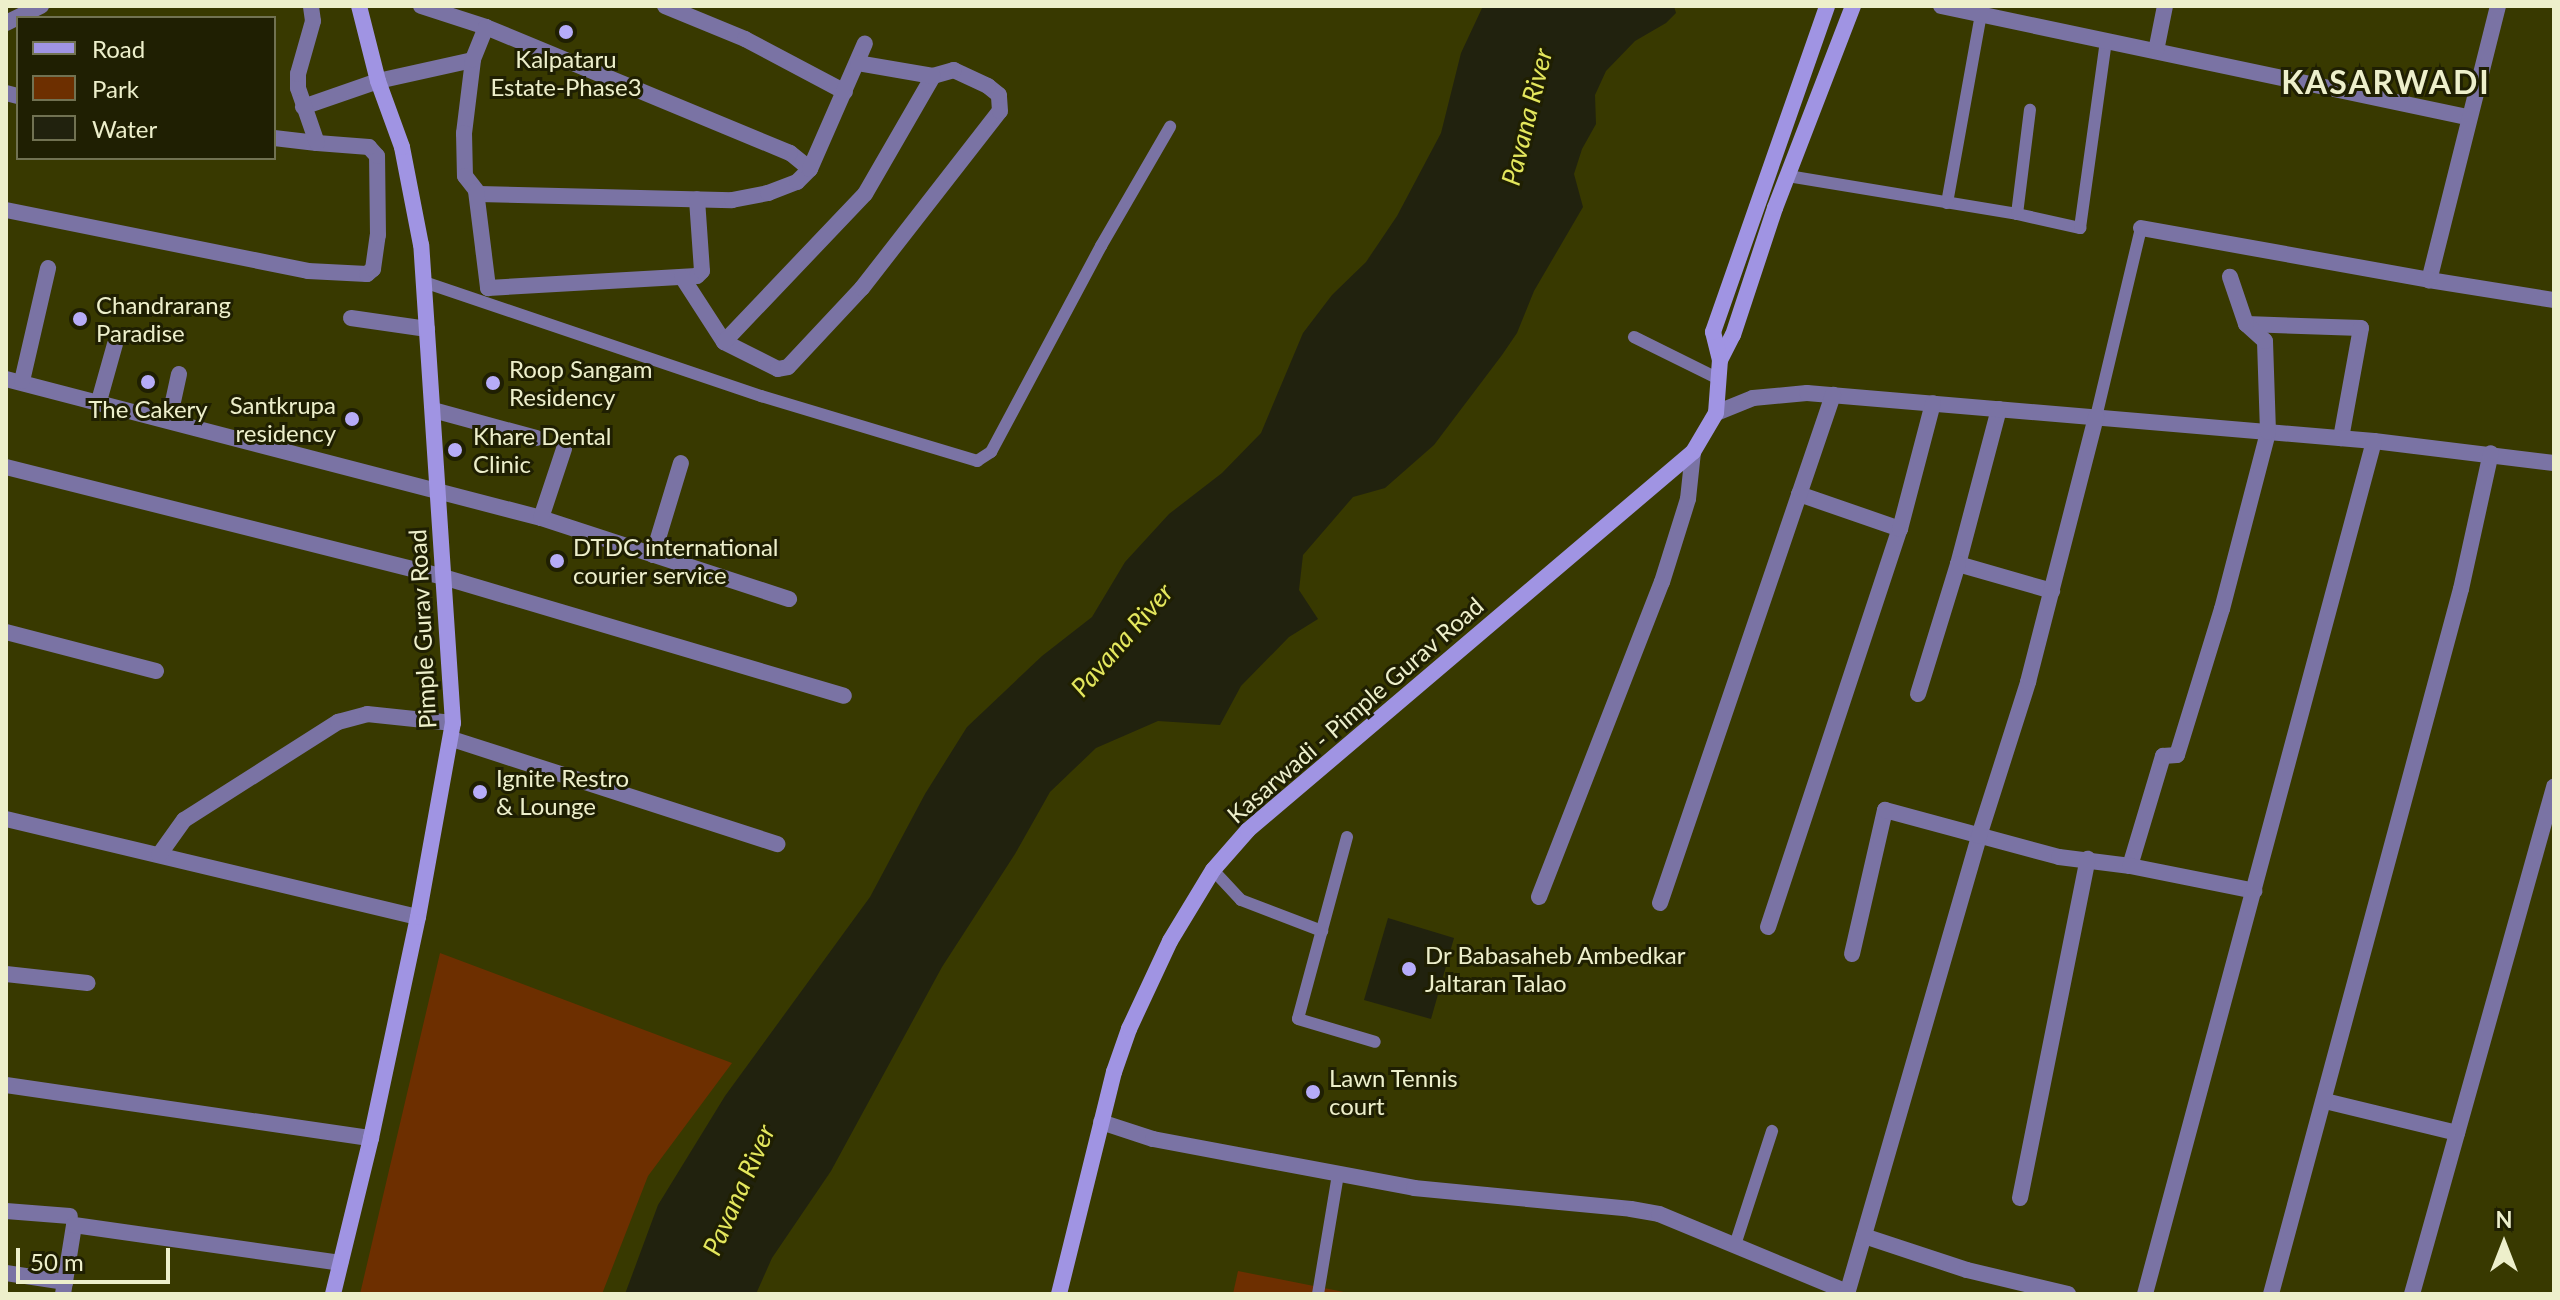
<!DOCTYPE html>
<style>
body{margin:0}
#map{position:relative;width:2560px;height:1300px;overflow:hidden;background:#383900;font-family:Lato,sans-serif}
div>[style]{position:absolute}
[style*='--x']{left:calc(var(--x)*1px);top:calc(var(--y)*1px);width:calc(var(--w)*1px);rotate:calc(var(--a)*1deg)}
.green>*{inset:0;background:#6d2f00}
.water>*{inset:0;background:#21220e}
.lane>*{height:12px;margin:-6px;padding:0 6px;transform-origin:6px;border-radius:6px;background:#7a73a4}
.street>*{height:16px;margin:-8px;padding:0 8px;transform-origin:8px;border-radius:8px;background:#7a73a4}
.secondary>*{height:16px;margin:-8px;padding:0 8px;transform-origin:8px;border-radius:8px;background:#a094e3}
.dots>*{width:22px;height:22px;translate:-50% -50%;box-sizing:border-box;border:4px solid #1f1f02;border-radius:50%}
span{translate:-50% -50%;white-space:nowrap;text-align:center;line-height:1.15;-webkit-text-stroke:6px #1f1f02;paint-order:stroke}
.poi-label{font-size:24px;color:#edefcb}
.left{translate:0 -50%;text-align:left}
.right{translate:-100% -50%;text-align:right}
.street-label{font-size:24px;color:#edefcb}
.water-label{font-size:26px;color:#e4e75d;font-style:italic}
.district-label{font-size:32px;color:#edefcb;font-weight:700;letter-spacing:2px}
.frame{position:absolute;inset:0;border:8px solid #edefcb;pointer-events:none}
.legend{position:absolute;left:16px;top:16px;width:260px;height:144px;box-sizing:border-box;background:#1f1f02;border:2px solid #717252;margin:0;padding:10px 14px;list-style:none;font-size:24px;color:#edefcb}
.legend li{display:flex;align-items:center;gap:16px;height:40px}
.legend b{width:40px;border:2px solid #717252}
.north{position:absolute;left:2464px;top:1204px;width:80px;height:80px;-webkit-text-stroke:6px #1f1f02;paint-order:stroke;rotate:0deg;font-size:22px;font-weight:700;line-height:32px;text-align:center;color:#edefcb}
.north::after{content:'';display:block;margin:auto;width:28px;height:36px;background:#edefcb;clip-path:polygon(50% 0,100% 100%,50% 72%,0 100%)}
.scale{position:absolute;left:16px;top:1248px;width:154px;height:36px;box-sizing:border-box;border:4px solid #edefcb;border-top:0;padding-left:10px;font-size:24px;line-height:28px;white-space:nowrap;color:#edefcb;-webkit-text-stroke:6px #1f1f02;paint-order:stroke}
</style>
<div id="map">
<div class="green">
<i style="clip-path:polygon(440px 953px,732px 1063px,648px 1176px,602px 1294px,360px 1294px)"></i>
<i style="clip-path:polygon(1238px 1271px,1354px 1294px,1233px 1294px)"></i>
</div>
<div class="water">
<i style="clip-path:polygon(1483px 6px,1674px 6px,1676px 13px,1666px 23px,1635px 41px,1606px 71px,1595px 95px,1596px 124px,1582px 149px,1574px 174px,1583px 207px,1534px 291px,1517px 333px,1502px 355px,1434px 445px,1385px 488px,1353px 497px,1303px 555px,1299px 590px,1318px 619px,1289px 637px,1241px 686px,1220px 725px,1158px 721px,1096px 748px,1050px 792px,1015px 854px,942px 967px,831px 1171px,772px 1258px,756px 1294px,625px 1294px,658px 1205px,725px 1096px,870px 897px,925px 794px,967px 727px,1042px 656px,1092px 617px,1125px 562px,1169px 514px,1222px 473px,1261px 433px,1303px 333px,1332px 295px,1366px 262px,1397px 216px,1441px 133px,1461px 53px)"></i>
<i style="clip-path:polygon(1388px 918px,1454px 938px,1431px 1019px,1364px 1000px)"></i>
</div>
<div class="lane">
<i style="--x:1788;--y:176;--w:232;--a:9.4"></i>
<i style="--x:2017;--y:214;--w:105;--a:-82.9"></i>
<i style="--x:1947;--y:203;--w:192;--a:-79.8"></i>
<i style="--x:2017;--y:214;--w:65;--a:12.5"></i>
<i style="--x:2080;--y:228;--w:190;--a:-82.1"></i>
<i style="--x:424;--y:282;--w:356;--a:18.7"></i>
<i style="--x:761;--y:396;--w:226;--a:16.7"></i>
<i style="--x:977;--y:461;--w:17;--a:-33"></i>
<i style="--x:991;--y:452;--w:234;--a:-61.9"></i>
<i style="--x:1101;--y:246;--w:138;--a:-59.9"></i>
<i style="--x:1634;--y:337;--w:95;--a:26.3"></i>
<i style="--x:2096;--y:417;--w:194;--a:-76.6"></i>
<i style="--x:1347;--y:837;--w:188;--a:105.1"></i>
<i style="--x:1298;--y:1019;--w:80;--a:16.6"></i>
<i style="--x:1213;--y:870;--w:41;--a:47"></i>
<i style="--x:1241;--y:900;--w:87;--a:20.9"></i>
<i style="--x:1735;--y:1245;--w:120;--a:-72"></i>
<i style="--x:1318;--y:1294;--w:122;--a:-80.5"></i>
</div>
<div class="street">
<i style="--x:421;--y:6;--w:68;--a:17.9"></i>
<i style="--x:665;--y:6;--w:87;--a:22.4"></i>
<i style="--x:745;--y:39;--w:113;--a:27.9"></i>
<i style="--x:1941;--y:6;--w:538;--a:11.92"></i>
<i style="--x:2498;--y:6;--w:283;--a:104.1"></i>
<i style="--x:2429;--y:280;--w:127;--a:9.1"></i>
<i style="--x:6;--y:23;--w:39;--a:-26"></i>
<i style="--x:2156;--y:51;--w:46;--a:-78.7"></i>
<i style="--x:6;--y:93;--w:12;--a:14"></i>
<i style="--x:303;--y:107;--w:79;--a:-19.1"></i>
<i style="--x:378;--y:81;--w:97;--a:-12.5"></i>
<i style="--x:473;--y:60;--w:74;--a:97"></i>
<i style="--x:464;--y:133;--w:43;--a:88.7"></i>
<i style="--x:465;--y:176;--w:23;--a:52"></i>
<i style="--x:479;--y:194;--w:253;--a:1.4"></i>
<i style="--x:732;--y:200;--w:37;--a:-11"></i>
<i style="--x:768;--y:193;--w:31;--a:-21"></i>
<i style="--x:797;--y:182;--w:18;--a:-45"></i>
<i style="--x:810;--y:169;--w:26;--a:-141"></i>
<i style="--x:790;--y:153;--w:329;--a:-157.5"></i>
<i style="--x:486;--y:27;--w:35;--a:112"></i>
<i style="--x:274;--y:138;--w:43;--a:6.6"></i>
<i style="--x:810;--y:169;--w:137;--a:-66.4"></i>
<i style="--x:476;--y:191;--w:98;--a:82.9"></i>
<i style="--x:488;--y:288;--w:209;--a:-3.3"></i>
<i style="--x:697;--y:276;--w:7;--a:-45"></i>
<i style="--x:702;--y:271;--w:72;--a:-94"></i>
<i style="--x:6;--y:210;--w:308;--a:11.4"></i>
<i style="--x:308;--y:271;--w:59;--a:2.9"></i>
<i style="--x:367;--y:274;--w:8;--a:-40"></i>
<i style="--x:373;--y:269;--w:34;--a:-82"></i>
<i style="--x:378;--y:235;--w:79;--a:-90.7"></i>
<i style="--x:377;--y:156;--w:12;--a:-132"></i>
<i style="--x:369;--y:147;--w:52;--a:-175.6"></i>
<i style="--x:317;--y:143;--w:58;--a:-109.1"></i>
<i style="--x:298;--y:88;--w:14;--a:-90"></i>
<i style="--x:298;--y:74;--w:55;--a:-74.2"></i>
<i style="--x:313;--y:21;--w:15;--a:-98"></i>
<i style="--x:2141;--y:228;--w:293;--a:10.2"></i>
<i style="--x:682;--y:277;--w:77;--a:57.1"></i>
<i style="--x:724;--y:342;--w:60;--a:26.6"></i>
<i style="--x:778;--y:369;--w:10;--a:-11"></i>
<i style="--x:788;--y:367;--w:108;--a:-46.9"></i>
<i style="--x:862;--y:288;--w:224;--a:-52.1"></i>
<i style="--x:1000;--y:111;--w:16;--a:-94"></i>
<i style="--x:999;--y:95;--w:14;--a:-141"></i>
<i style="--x:988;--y:86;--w:38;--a:-155"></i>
<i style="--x:954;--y:70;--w:22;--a:164"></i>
<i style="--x:351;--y:318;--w:77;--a:8.2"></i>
<i style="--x:2246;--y:324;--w:115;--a:2"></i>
<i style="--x:2361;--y:328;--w:112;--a:100.3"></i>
<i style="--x:724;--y:342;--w:204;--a:-46.4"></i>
<i style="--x:865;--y:194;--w:136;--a:-60"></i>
<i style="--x:933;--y:76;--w:76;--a:-170.2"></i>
<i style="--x:6;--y:379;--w:553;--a:14.56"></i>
<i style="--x:541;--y:518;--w:261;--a:18.1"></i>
<i style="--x:22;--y:381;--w:116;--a:-77"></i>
<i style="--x:99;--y:401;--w:59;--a:-74.3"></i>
<i style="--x:1999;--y:409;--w:160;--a:104.8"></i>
<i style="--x:1958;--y:564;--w:98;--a:16"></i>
<i style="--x:433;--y:410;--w:107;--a:15.2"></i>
<i style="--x:1716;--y:413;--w:40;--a:-22"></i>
<i style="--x:1753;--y:398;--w:54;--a:-5.3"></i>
<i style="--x:1807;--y:393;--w:569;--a:4.84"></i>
<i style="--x:2374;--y:441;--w:181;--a:7"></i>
<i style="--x:169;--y:420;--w:47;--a:-77.7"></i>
<i style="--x:6;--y:467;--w:451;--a:14.1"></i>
<i style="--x:443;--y:577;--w:418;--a:16.5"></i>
<i style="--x:1799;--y:494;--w:107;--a:19.1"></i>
<i style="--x:541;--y:518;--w:73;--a:-71.6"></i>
<i style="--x:653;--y:555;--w:96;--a:-73.1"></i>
<i style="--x:6;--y:632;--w:155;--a:14.6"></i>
<i style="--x:1918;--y:694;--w:136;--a:-72.9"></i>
<i style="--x:452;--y:739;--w:342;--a:17.9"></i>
<i style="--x:6;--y:819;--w:423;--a:13.4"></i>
<i style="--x:159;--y:855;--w:43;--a:-54.5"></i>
<i style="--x:184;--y:820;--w:183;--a:-32.5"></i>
<i style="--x:338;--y:722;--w:30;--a:-15"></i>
<i style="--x:367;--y:714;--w:86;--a:6"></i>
<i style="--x:2130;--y:866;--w:115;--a:-73.3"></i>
<i style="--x:2163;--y:756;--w:14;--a:-4"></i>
<i style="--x:2177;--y:755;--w:153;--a:-72.9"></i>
<i style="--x:2222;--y:609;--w:183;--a:-75.4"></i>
<i style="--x:2268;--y:432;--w:91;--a:-91.9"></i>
<i style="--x:2265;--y:341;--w:25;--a:-138"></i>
<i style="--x:2246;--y:324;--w:50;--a:-108.8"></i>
<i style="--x:1539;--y:897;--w:338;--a:-68.7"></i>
<i style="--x:1662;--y:582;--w:87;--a:-72.6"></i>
<i style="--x:1688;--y:499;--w:47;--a:-83.9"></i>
<i style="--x:1660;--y:903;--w:537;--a:-71.19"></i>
<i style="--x:1768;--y:927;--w:419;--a:-71.7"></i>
<i style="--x:1900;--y:529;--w:130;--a:-75.3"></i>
<i style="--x:1852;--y:954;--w:148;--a:-77.1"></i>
<i style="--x:1885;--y:810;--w:180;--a:15.1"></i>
<i style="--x:2059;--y:857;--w:72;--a:7.2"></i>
<i style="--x:2130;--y:866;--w:127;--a:11.3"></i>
<i style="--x:6;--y:974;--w:82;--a:6.3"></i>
<i style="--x:6;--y:1085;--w:369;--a:8.3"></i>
<i style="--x:2325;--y:1101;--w:136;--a:13.6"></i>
<i style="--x:1101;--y:1122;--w:55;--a:18.1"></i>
<i style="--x:1153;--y:1139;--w:266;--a:10.6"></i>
<i style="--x:1414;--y:1188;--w:218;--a:5.5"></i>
<i style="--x:1631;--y:1209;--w:28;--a:10"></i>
<i style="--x:1659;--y:1214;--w:204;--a:22.5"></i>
<i style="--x:2020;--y:1198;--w:346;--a:-78.7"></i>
<i style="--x:6;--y:1211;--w:64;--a:4.5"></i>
<i style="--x:1864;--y:1236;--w:108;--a:18.3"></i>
<i style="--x:1967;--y:1270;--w:104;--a:13.4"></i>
<i style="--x:6;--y:1273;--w:60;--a:8.7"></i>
<i style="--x:63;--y:1294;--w:70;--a:-80.9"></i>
<i style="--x:74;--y:1225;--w:269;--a:8.1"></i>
<i style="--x:1847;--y:1294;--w:477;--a:-73.9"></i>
<i style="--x:1979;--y:836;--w:162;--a:-72.3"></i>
<i style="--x:2028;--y:682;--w:274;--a:-75.6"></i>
<i style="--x:2145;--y:1294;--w:883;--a:-74.97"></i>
<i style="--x:2271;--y:1294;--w:730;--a:-74.92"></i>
<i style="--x:2461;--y:589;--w:139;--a:-77.6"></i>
<i style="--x:2412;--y:1294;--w:527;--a:-74.35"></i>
</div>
<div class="secondary">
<i style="--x:1720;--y:360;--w:28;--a:-63"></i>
<i style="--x:1733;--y:335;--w:134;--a:-71.7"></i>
<i style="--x:1775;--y:208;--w:217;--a:-68.9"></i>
<i style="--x:333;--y:1294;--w:161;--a:-76.3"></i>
<i style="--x:371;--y:1138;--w:226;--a:-78"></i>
<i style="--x:418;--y:917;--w:197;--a:-79.8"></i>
<i style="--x:453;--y:723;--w:479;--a:-93.8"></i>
<i style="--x:421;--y:245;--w:100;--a:-101"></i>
<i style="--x:402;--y:147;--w:70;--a:-110"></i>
<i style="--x:378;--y:81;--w:77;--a:-104.2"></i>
<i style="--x:1059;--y:1294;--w:229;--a:-76.1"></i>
<i style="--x:1114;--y:1072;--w:46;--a:-70.8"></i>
<i style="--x:1129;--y:1029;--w:97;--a:-65"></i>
<i style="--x:1170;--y:941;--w:83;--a:-58.8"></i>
<i style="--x:1213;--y:870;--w:53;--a:-48.8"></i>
<i style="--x:1248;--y:830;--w:584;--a:-40.35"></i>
<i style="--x:1693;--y:452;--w:45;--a:-59.5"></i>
<i style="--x:1716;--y:413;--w:53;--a:-85.7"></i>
<i style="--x:1720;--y:360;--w:29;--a:-104"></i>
<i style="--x:1713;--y:332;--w:345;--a:-70.7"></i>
</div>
<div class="dots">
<i style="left:566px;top:32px;background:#b6acf8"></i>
<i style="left:80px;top:319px;background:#b6acf8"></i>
<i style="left:148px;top:382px;background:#b6acf8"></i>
<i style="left:493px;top:383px;background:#b6acf8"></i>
<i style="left:352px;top:419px;background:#b6acf8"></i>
<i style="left:455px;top:450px;background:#b6acf8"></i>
<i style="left:557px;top:561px;background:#b6acf8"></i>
<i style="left:480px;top:792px;background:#b6acf8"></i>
<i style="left:1409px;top:969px;background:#b6acf8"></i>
<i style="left:1313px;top:1092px;background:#b6acf8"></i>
</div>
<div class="poi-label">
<span style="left:566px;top:73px">Kalpataru<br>Estate-Phase3</span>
<span class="left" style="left:96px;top:319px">Chandrarang<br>Paradise</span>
<span class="left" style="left:509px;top:383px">Roop Sangam<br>Residency</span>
<span class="right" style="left:336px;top:419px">Santkrupa<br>residency</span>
<span style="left:148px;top:409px">The Cakery</span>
<span class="left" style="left:473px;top:450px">Khare Dental<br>Clinic</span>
<span class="left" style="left:573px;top:561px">DTDC international<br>courier service</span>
<span class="left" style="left:496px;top:792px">Ignite Restro<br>&amp; Lounge</span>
<span class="left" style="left:1425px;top:969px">Dr Babasaheb Ambedkar<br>Jaltaran Talao</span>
<span class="left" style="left:1329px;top:1092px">Lawn Tennis<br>court</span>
</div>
<div class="street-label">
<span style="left:422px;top:629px;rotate:-93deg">Pimple Gurav Road</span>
<span style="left:1355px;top:710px;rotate:-41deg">Kasarwadi - Pimple Gurav Road</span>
</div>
<div class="water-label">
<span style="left:1527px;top:117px;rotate:-76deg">Pavana River</span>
<span style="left:1122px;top:640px;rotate:-49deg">Pavana River</span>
<span style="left:739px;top:1190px;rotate:-66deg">Pavana River</span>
</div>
<div class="district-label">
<span style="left:2386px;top:82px">KASARWADI</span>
</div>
<div class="frame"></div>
<ul class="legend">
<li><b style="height:10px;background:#a094e3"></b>Road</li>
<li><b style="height:22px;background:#6d2f00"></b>Park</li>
<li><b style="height:22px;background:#21220e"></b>Water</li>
</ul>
<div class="north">N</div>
<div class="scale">50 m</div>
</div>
